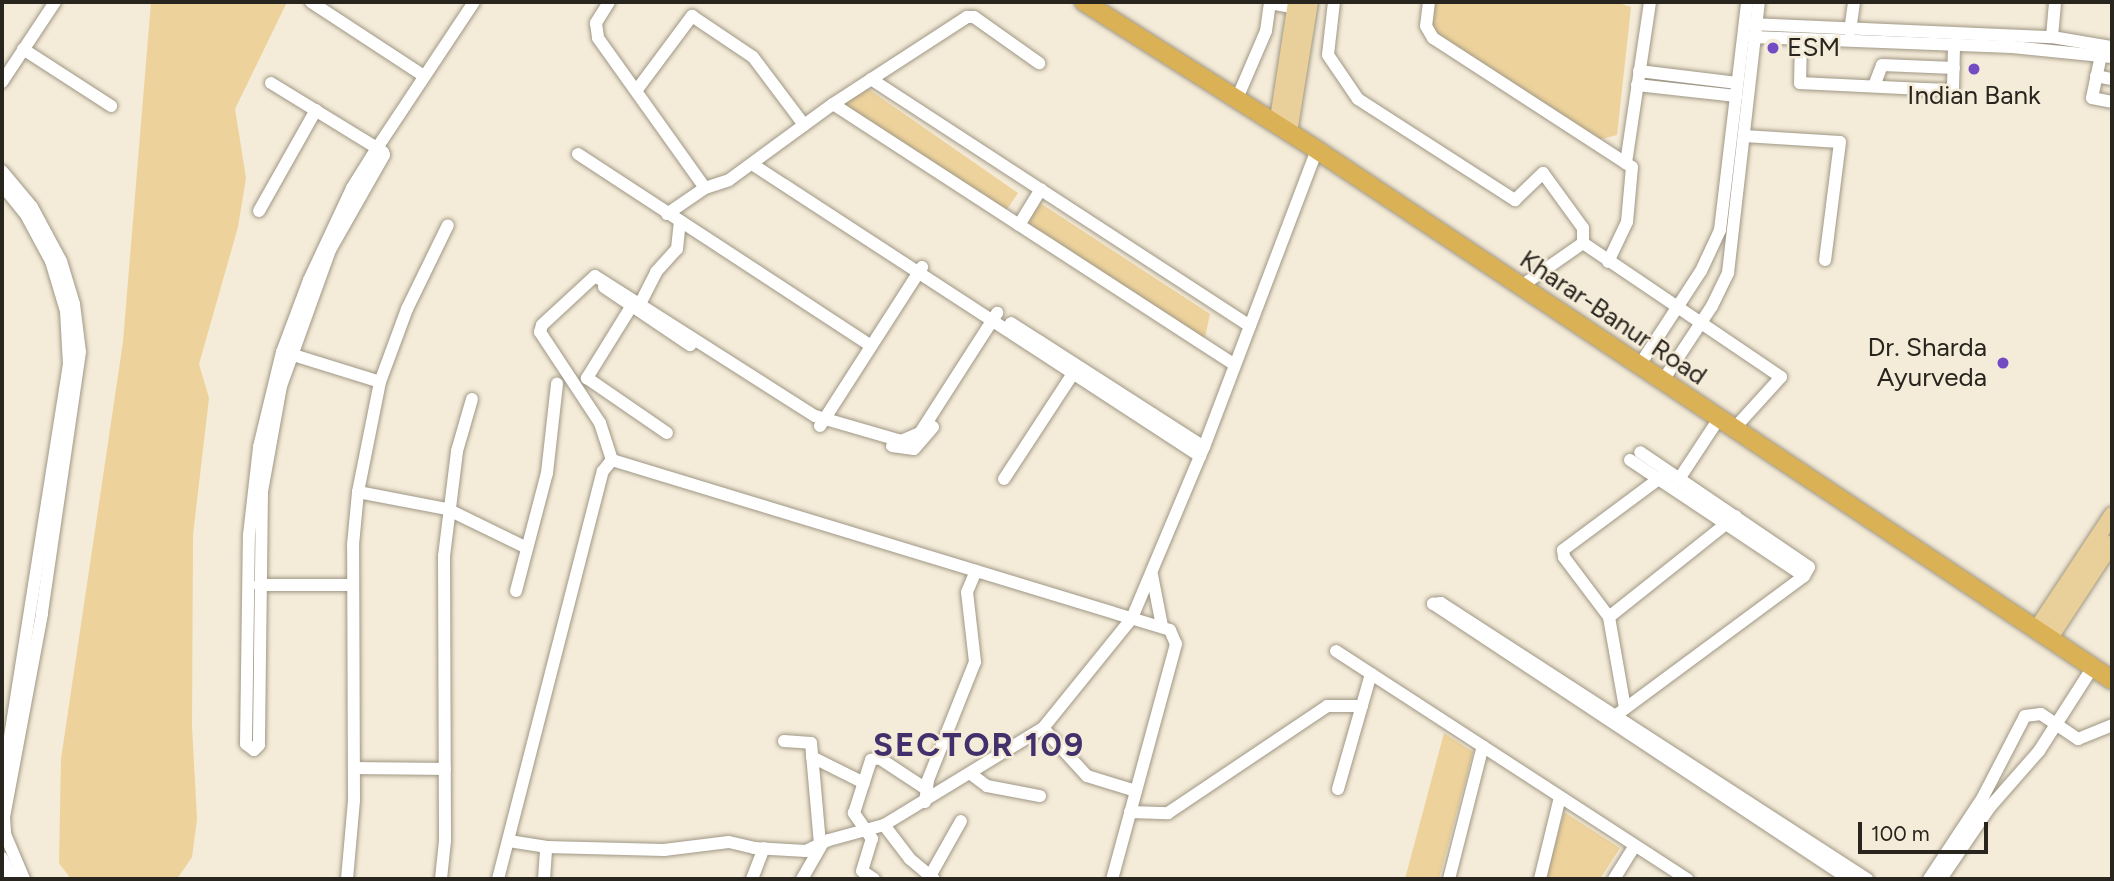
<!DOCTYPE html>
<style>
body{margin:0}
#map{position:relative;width:2114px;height:881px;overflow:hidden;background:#f4ebd8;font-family:Figtree,sans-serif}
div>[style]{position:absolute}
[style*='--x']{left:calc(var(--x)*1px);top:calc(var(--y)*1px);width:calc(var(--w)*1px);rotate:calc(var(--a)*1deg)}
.green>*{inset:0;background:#edd29b}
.roads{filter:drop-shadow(0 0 2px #9f9785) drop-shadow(0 0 2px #9f9785)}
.minor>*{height:12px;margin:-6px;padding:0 6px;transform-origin:6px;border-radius:6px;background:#fff}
.major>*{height:16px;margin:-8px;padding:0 8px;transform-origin:8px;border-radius:8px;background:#e9d09a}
.highway>*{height:18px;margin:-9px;padding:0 9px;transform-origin:9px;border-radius:9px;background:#dbb156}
.dots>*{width:19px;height:19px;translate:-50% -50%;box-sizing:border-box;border:4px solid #f4ebd8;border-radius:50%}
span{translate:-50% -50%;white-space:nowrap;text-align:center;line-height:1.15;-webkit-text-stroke:5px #f4ebd8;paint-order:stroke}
.poi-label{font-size:26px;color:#28241e}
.left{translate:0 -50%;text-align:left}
.right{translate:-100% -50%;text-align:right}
.street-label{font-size:26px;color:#28241e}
.district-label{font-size:33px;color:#42306c;font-weight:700;letter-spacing:2px}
.frame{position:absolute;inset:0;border:4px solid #28241e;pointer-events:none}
.scale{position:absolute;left:1858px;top:822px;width:130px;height:32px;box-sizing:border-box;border:4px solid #28241e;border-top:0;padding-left:9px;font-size:21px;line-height:24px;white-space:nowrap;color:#28241e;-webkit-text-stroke:5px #f4ebd8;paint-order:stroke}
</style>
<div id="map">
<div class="green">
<i style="clip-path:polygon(151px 2px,287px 2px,235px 109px,246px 178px,238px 227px,199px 364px,209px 398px,193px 535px,192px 726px,197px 819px,192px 857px,177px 879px,71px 879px,59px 863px,61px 759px,123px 342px)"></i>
<i style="clip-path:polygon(1429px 2px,1616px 2px,1631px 7px,1617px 135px,1598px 140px,1424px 26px)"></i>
<i style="clip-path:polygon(864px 86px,1018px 193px,1003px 215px,839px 102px)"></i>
<i style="clip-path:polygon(1040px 203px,1210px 314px,1204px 342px,1025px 226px)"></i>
<i style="clip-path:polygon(1444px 733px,1473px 752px,1439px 879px,1405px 879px)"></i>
<i style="clip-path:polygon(1564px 812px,1620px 848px,1600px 879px,1546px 879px)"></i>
</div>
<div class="roads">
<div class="minor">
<i style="--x:311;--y:2;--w:135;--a:33.2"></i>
<i style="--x:609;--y:2;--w:25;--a:122"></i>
<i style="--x:596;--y:23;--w:15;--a:82"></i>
<i style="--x:598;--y:38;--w:184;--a:54.5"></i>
<i style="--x:1334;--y:2;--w:53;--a:96.5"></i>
<i style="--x:1328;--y:55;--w:53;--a:55.7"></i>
<i style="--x:1358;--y:99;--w:187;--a:32.8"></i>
<i style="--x:1515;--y:200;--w:39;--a:-44"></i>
<i style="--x:1543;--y:173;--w:68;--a:54"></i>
<i style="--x:1583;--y:228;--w:15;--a:90"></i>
<i style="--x:1583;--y:243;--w:239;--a:34.1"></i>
<i style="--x:1781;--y:377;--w:72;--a:132.2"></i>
<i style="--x:1429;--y:2;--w:24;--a:97"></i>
<i style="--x:1426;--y:26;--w:14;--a:60"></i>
<i style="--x:1433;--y:38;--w:237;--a:33"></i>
<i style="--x:1632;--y:167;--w:55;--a:95.2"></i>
<i style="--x:1627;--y:222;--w:44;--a:115.4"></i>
<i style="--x:1750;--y:24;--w:302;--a:2.5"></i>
<i style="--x:2052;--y:37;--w:61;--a:9.5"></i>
<i style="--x:1850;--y:31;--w:29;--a:-82"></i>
<i style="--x:1753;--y:37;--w:259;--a:2.2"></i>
<i style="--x:2012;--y:47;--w:100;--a:5.7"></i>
<i style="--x:2052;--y:37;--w:35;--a:-85"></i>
<i style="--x:1801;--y:40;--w:43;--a:91.3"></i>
<i style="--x:1800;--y:83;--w:123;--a:2.8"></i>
<i style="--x:1923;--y:89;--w:30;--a:2"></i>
<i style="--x:1953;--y:90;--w:44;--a:-88.7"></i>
<i style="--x:23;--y:49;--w:105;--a:32.9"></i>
<i style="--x:2101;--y:55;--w:44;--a:101.8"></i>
<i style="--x:2092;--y:98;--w:20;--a:11"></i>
<i style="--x:1639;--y:71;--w:99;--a:7"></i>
<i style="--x:2096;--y:76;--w:16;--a:11"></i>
<i style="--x:871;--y:79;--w:452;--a:33.1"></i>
<i style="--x:2;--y:82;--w:96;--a:-56.5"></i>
<i style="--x:271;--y:83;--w:124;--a:31.5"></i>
<i style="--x:377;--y:148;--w:7;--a:34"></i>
<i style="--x:383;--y:152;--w:3;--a:72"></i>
<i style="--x:384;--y:155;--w:109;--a:119.6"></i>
<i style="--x:330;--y:250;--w:145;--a:109.8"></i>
<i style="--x:281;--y:386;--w:108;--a:100.2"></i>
<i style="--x:262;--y:492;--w:253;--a:90.7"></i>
<i style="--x:259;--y:745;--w:7;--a:135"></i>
<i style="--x:254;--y:750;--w:10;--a:-143"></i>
<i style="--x:246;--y:744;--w:209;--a:-89.2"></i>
<i style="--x:249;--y:535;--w:89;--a:-83.5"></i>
<i style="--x:259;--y:447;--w:98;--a:-76.4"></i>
<i style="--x:282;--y:352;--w:77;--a:-69.4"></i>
<i style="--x:309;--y:280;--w:102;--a:-64.9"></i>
<i style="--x:352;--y:188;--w:47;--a:-58"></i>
<i style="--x:377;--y:148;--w:175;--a:-56.4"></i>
<i style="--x:1637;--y:85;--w:100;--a:6.3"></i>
<i style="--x:1874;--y:86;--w:22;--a:-69"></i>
<i style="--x:1882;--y:65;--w:72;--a:2.4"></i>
<i style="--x:636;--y:91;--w:94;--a:-53.3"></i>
<i style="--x:692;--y:16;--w:73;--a:33.9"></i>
<i style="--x:753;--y:57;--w:85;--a:53.1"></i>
<i style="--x:1236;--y:101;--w:76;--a:-66.8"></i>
<i style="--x:1266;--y:31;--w:28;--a:-82"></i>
<i style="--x:1270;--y:3;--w:26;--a:11"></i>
<i style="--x:833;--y:104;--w:478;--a:33"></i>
<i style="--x:1744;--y:136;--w:96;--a:3.6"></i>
<i style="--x:1840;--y:142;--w:119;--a:97.2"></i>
<i style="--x:578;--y:154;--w:350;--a:33.2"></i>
<i style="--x:1626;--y:163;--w:163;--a:-81.5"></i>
<i style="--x:752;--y:164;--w:535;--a:33.1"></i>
<i style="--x:2;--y:171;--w:47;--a:50.2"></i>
<i style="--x:32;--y:207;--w:61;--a:61.8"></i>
<i style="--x:61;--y:261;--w:45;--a:73.2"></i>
<i style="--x:74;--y:304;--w:48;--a:82.9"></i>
<i style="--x:80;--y:352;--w:265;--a:98.3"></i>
<i style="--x:42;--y:614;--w:208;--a:100.6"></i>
<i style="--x:4;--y:818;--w:16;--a:86"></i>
<i style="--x:5;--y:834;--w:49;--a:67.1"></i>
<i style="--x:2;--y:185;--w:36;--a:51"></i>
<i style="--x:25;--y:213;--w:55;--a:61.6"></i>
<i style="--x:51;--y:261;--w:52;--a:73.3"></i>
<i style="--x:66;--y:311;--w:53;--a:86.8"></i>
<i style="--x:69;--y:364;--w:426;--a:99"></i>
<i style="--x:259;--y:211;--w:116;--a:-60.6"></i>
<i style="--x:667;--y:214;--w:46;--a:-34.4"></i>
<i style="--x:705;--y:188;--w:25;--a:-18"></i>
<i style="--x:729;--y:180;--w:129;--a:-36.2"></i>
<i style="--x:833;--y:104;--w:160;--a:-33"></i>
<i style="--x:967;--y:17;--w:7;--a:0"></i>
<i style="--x:974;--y:17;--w:80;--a:35.3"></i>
<i style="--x:1019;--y:225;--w:42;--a:-58.6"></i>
<i style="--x:604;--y:287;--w:104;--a:34"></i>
<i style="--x:1520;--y:287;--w:77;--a:-34.9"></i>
<i style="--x:641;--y:302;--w:34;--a:-63"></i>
<i style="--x:656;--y:272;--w:31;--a:-48"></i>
<i style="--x:677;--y:249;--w:27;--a:-84"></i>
<i style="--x:631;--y:307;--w:84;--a:121.8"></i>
<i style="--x:587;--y:378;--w:97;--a:34.5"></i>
<i style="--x:1011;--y:323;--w:229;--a:32.7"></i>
<i style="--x:287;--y:353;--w:97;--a:17.3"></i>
<i style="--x:1639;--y:366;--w:113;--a:-56.9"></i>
<i style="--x:1701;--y:271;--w:45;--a:-65.1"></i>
<i style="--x:1720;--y:230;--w:230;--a:-83.2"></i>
<i style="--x:1662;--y:382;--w:91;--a:-56.7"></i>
<i style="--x:1712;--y:306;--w:37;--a:-64"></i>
<i style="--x:1728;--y:273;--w:273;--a:-83.5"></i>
<i style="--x:820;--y:426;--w:189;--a:-57.3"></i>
<i style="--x:892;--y:446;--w:22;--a:8"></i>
<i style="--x:914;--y:449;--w:29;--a:-49"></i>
<i style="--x:612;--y:460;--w:39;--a:-108"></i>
<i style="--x:600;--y:423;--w:109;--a:-123.4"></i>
<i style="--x:540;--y:332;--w:7;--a:-74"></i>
<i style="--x:542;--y:325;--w:72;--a:-42.8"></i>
<i style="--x:595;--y:276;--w:261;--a:32.5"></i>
<i style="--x:815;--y:416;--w:90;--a:16.2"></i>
<i style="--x:901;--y:441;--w:21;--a:-23"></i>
<i style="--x:920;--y:433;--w:143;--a:-57.3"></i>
<i style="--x:1630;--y:460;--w:209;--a:33.7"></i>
<i style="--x:1004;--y:479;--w:131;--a:-56.8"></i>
<i style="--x:1679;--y:479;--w:71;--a:-56.5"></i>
<i style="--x:358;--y:492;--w:91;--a:10.8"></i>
<i style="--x:447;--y:509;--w:87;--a:26"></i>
<i style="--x:1152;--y:575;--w:52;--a:78.9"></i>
<i style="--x:259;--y:585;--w:93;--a:0"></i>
<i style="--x:516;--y:591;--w:122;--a:-75.3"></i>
<i style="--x:547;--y:473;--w:90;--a:-83.6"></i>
<i style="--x:1609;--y:617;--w:75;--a:-126.9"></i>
<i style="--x:1564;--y:557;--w:7;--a:-98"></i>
<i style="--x:1563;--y:550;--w:131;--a:-36.6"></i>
<i style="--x:1336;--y:651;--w:419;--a:33"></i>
<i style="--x:1625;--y:708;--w:92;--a:-100"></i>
<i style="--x:1609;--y:617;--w:162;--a:-38.5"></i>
<i style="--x:1615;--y:716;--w:235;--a:-36.5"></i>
<i style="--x:1804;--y:576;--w:10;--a:-61"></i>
<i style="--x:1809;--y:567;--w:204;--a:-145.8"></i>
<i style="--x:1043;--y:728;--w:65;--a:47.5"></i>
<i style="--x:1087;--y:776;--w:51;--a:17"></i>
<i style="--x:784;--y:741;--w:27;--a:4"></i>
<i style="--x:811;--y:743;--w:100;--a:84.9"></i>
<i style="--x:812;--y:757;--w:58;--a:26.6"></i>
<i style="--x:354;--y:768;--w:91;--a:0.6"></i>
<i style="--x:971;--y:774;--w:20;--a:37"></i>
<i style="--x:987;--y:786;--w:54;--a:10.7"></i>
<i style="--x:1338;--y:789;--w:120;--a:-74"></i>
<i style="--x:925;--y:802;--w:22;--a:-82"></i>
<i style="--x:928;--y:780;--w:127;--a:-68.3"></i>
<i style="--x:975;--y:662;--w:70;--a:-96.5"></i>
<i style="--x:967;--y:592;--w:23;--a:-67"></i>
<i style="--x:1130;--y:812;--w:38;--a:2"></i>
<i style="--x:1168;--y:813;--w:192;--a:-33.9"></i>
<i style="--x:1327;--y:706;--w:35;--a:0"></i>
<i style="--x:884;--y:825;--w:43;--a:52.6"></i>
<i style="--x:910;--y:859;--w:31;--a:40"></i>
<i style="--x:509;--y:841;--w:37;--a:9"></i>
<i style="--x:546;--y:847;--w:118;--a:1.5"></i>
<i style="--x:664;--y:850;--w:65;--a:-7"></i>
<i style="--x:729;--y:842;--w:26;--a:13"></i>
<i style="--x:754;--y:848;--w:52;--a:3.3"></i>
<i style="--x:806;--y:851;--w:25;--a:-26"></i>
<i style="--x:829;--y:840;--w:57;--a:-15.3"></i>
<i style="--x:884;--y:825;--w:186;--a:-31.4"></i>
<i style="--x:1043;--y:728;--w:141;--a:-51"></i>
<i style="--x:1132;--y:618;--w:186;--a:-67.2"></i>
<i style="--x:1204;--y:447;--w:318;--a:-69.2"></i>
<i style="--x:2;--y:858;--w:23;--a:65"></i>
<i style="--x:930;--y:876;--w:63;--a:-60.6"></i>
<i style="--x:347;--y:879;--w:79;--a:-84.9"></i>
<i style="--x:354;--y:800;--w:255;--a:-90.2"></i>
<i style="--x:353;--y:545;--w:53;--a:-84.6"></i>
<i style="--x:358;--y:492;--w:112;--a:-78.7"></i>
<i style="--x:380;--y:382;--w:78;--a:-69.7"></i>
<i style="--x:407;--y:309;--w:93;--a:-64"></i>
<i style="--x:441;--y:879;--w:38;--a:-84"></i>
<i style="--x:445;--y:841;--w:285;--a:-90.2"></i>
<i style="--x:444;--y:556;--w:106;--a:-82.9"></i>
<i style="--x:457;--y:451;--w:54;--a:-73.9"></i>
<i style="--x:498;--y:879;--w:421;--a:-75.6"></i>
<i style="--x:603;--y:471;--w:14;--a:-51"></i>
<i style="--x:612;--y:460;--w:583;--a:16.94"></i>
<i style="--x:1170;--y:630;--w:15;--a:67"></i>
<i style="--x:1176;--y:644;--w:244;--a:105.2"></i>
<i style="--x:544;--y:879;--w:32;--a:-86"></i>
<i style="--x:752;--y:879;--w:33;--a:-69"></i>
<i style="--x:802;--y:879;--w:38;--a:-60"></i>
<i style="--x:874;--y:879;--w:14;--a:-146"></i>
<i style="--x:862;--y:871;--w:34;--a:-73"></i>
<i style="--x:872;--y:839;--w:32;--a:-125"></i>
<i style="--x:854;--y:813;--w:56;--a:-72.2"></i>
<i style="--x:871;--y:760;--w:8;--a:-14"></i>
<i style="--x:879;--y:758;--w:56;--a:33.4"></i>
<i style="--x:1449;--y:879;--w:137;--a:-75.7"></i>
<i style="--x:1540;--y:879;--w:84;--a:-76.3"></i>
<i style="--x:1614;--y:879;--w:39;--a:-58"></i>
<i style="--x:1849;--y:879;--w:499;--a:-146.5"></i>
<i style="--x:1433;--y:604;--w:8;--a:-7"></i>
<i style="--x:1441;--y:603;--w:508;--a:32.94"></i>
<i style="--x:1929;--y:879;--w:98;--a:-56.6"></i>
<i style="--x:1983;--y:797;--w:91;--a:-62.6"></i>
<i style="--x:2025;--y:716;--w:16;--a:-7"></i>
<i style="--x:2041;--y:714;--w:45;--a:34"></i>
<i style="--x:2078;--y:739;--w:37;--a:-22"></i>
<i style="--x:1941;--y:879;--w:86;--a:-55.9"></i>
<i style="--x:1989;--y:808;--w:76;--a:-48.7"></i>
<i style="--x:2039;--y:751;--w:100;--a:-57.3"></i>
</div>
<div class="major">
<i style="--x:1277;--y:125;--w:124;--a:-81.2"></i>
<i style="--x:1289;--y:133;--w:133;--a:-80.9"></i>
<i style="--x:2036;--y:630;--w:138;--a:-56.5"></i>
<i style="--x:2049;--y:639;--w:115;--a:-56.7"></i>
</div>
<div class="highway">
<i style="--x:1084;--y:2;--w:276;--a:32.4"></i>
<i style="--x:1317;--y:150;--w:955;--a:33.69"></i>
</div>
</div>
<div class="dots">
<i style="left:1773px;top:48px;background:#734bc3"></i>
<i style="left:1974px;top:69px;background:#734bc3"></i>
<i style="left:2003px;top:363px;background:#734bc3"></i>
</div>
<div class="poi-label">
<span class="left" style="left:1787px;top:48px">ESM</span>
<span style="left:1974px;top:96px">Indian Bank</span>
<span class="right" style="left:1987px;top:363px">Dr. Sharda<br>Ayurveda</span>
</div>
<div class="street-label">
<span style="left:1613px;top:318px;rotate:34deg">Kharar-Banur Road</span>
</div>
<div class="district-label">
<span style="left:979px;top:745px">SECTOR 109</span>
</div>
<div class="frame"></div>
<div class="scale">100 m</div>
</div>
